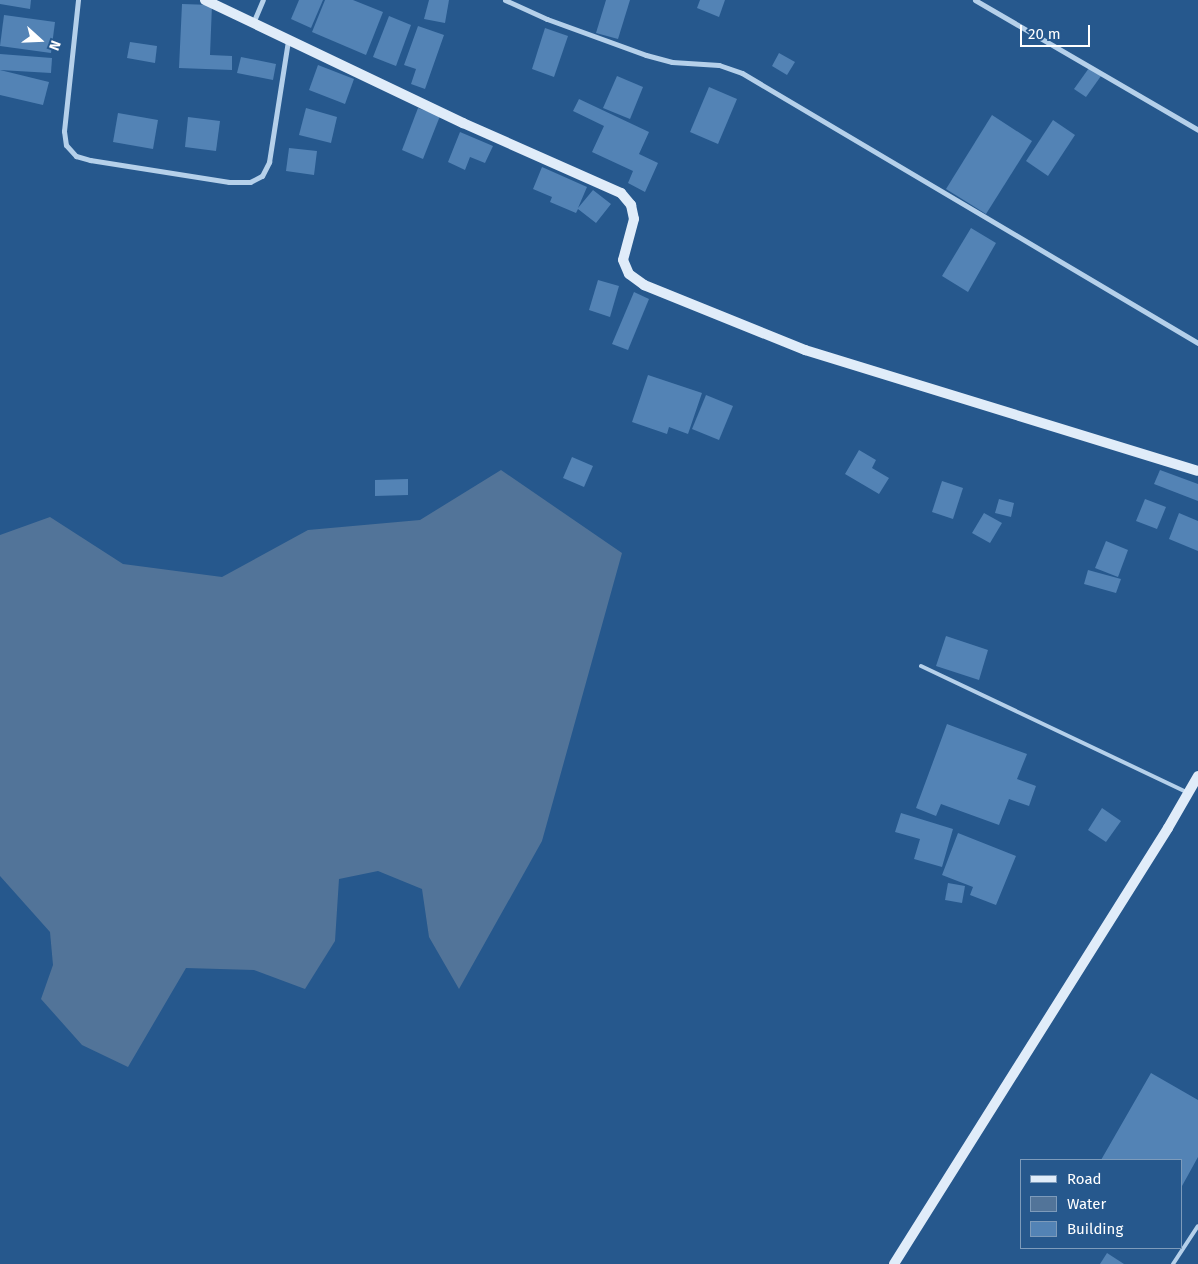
<!DOCTYPE html>
<style>
body{margin:0}
#map{position:relative;width:1198px;height:1264px;overflow:hidden;background:#26588d;font-family:"Fira Sans",sans-serif}
div>[style]{position:absolute}
[style*='--x']{left:calc(var(--x)*1px);top:calc(var(--y)*1px);width:calc(var(--w)*1px);rotate:calc(var(--a)*1deg)}
.water>*{inset:0;background:#527499}
.building>*{inset:0;background:#5383b5}
.lane>*{height:4px;margin:-2px;padding:0 2px;transform-origin:2px;border-radius:2px;background:#b5d0ea}
.street>*{height:5px;margin:-2.5px;padding:0 2.5px;transform-origin:2.5px;border-radius:2.5px;background:#b5d0ea}
.secondary>*{height:10px;margin:-5px;padding:0 5px;transform-origin:5px;border-radius:5px;background:#e0ecf9}
span{translate:-50% -50%;white-space:nowrap;text-align:center;line-height:1.15;-webkit-text-stroke:5px #26588d;paint-order:stroke}
.legend{position:absolute;left:1020px;top:1159px;width:162px;height:90px;box-sizing:border-box;background:#26588d;border:1px solid #7d9bbb;margin:0;padding:6px 9px;list-style:none;font-size:15px;color:#fff}
.legend li{display:flex;align-items:center;gap:10px;height:25px}
.legend b{width:25px;border:1px solid #7d9bbb}
.north{position:absolute;left:15px;top:15px;width:50px;height:50px;-webkit-text-stroke:4px #26588d;paint-order:stroke;rotate:110deg;font-size:14px;font-weight:700;line-height:20px;text-align:center;color:#fff}
.north::after{content:'';display:block;margin:auto;width:18px;height:22px;background:#fff;clip-path:polygon(50% 0,100% 100%,50% 72%,0 100%)}
.scale{position:absolute;left:1020px;top:25px;width:70px;height:22px;box-sizing:border-box;border:2px solid #fff;border-top:0;padding-left:6px;font-size:15px;line-height:18px;white-space:nowrap;color:#fff;-webkit-text-stroke:4px #26588d;paint-order:stroke}
</style>
<div id="map">
<div class="water">
<i style="clip-path:polygon(501px 470px,622px 553px,542px 841px,459px 989px,429px 937px,422px 889px,378px 871px,339px 879px,335px 941px,305px 989px,254px 970px,186px 968px,128px 1067px,82px 1045px,41px 999px,53px 965px,50px 932px,0 876px,0 535px,50px 517px,123px 564px,222px 577px,308px 530px,420px 520px)"></i>
</div>
<div class="building">
<i style="clip-path:polygon(0 0,31px 0,30px 9px,0 4px)"></i>
<i style="clip-path:polygon(299px 0,323px 0,311px 28px,291px 19px)"></i>
<i style="clip-path:polygon(325px 0,353px 0,383px 12px,366px 55px,312px 32px)"></i>
<i style="clip-path:polygon(429px 0,449px 0,445px 23px,424px 19px)"></i>
<i style="clip-path:polygon(606px 0,630px 0,618px 39px,596px 33px)"></i>
<i style="clip-path:polygon(700px 0,725px 0,719px 17px,697px 8px)"></i>
<i style="clip-path:polygon(182px 4px,212px 5px,210px 55px,232px 56px,232px 70px,179px 68px)"></i>
<i style="clip-path:polygon(4px 15px,55px 22px,51px 53px,0 46px)"></i>
<i style="clip-path:polygon(389px 16px,411px 25px,396px 66px,373px 57px)"></i>
<i style="clip-path:polygon(418px 26px,444px 35px,425px 89px,411px 84px,416px 69px,404px 65px)"></i>
<i style="clip-path:polygon(545px 28px,568px 36px,554px 77px,532px 69px)"></i>
<i style="clip-path:polygon(130px 42px,157px 46px,155px 63px,127px 58px)"></i>
<i style="clip-path:polygon(779px 53px,795px 62px,787px 75px,772px 66px)"></i>
<i style="clip-path:polygon(0 54px,52px 58px,51px 73px,0 70px)"></i>
<i style="clip-path:polygon(241px 57px,276px 64px,273px 80px,237px 73px)"></i>
<i style="clip-path:polygon(318px 65px,354px 79px,345px 104px,309px 90px)"></i>
<i style="clip-path:polygon(1089px 68px,1101px 76px,1086px 97px,1074px 89px)"></i>
<i style="clip-path:polygon(0 70px,49px 82px,43px 105px,0 95px)"></i>
<i style="clip-path:polygon(617px 76px,643px 87px,630px 119px,603px 108px)"></i>
<i style="clip-path:polygon(709px 87px,737px 99px,718px 144px,690px 132px)"></i>
<i style="clip-path:polygon(579px 99px,649px 132px,639px 154px,658px 163px,645px 192px,628px 183px,633px 171px,592px 152px,604px 126px,573px 111px)"></i>
<i style="clip-path:polygon(306px 108px,337px 117px,331px 143px,299px 135px)"></i>
<i style="clip-path:polygon(418px 108px,440px 116px,423px 159px,402px 150px)"></i>
<i style="clip-path:polygon(118px 113px,158px 120px,153px 149px,113px 142px)"></i>
<i style="clip-path:polygon(992px 115px,1032px 141px,986px 214px,946px 189px)"></i>
<i style="clip-path:polygon(188px 117px,220px 121px,216px 151px,185px 147px)"></i>
<i style="clip-path:polygon(1053px 120px,1075px 135px,1048px 176px,1026px 161px)"></i>
<i style="clip-path:polygon(460px 132px,493px 146px,485px 163px,470px 157px,465px 170px,448px 162px)"></i>
<i style="clip-path:polygon(289px 148px,317px 151px,314px 175px,286px 171px)"></i>
<i style="clip-path:polygon(542px 167px,587px 187px,578px 208px,593px 190px,611px 204px,596px 223px,578px 209px,576px 213px,550px 202px,552px 197px,533px 189px)"></i>
<i style="clip-path:polygon(971px 228px,996px 243px,968px 292px,942px 276px)"></i>
<i style="clip-path:polygon(598px 280px,619px 286px,610px 317px,589px 310px)"></i>
<i style="clip-path:polygon(634px 292px,649px 299px,628px 350px,612px 344px)"></i>
<i style="clip-path:polygon(648px 375px,702px 393px,688px 434px,669px 427px,667px 434px,632px 422px)"></i>
<i style="clip-path:polygon(706px 395px,733px 406px,719px 440px,692px 429px)"></i>
<i style="clip-path:polygon(859px 450px,876px 460px,872px 468px,889px 478px,879px 494px,845px 474px)"></i>
<i style="clip-path:polygon(572px 457px,593px 466px,584px 487px,563px 478px)"></i>
<i style="clip-path:polygon(1160px 470px,1198px 484px,1198px 501px,1154px 484px)"></i>
<i style="clip-path:polygon(408px 479px,408px 495px,375px 496px,375px 480px)"></i>
<i style="clip-path:polygon(942px 481px,963px 488px,953px 519px,932px 512px)"></i>
<i style="clip-path:polygon(999px 499px,1014px 503px,1011px 517px,995px 513px)"></i>
<i style="clip-path:polygon(1145px 499px,1166px 507px,1157px 529px,1136px 521px)"></i>
<i style="clip-path:polygon(984px 513px,1002px 523px,990px 543px,972px 533px)"></i>
<i style="clip-path:polygon(1179px 513px,1198px 521px,1198px 551px,1169px 539px)"></i>
<i style="clip-path:polygon(1106px 541px,1128px 550px,1118px 577px,1095px 568px)"></i>
<i style="clip-path:polygon(1088px 570px,1121px 579px,1116px 593px,1084px 584px)"></i>
<i style="clip-path:polygon(946px 636px,988px 650px,979px 680px,936px 666px)"></i>
<i style="clip-path:polygon(947px 724px,1027px 754px,1017px 779px,1036px 786px,1029px 806px,1009px 799px,999px 825px,941px 804px,936px 816px,916px 808px)"></i>
<i style="clip-path:polygon(1102px 808px,1121px 821px,1106px 842px,1088px 830px)"></i>
<i style="clip-path:polygon(901px 813px,953px 829px,942px 867px,914px 859px,920px 839px,895px 832px)"></i>
<i style="clip-path:polygon(958px 833px,1016px 856px,996px 905px,970px 895px,973px 887px,942px 875px)"></i>
<i style="clip-path:polygon(948px 883px,965px 886px,962px 903px,945px 900px)"></i>
<i style="clip-path:polygon(1151px 1073px,1198px 1100px,1198px 1157px,1182px 1186px,1182px 1160px,1101px 1160px)"></i>
<i style="clip-path:polygon(1107px 1253px,1124px 1264px,1100px 1264px)"></i>
</div>
<div class="lane">
<i style="--x:921;--y:666;--w:296;--a:25.4"></i>
<i style="--x:1173;--y:1264;--w:45;--a:-56.7"></i>
</div>
<div class="street">
<i style="--x:78;--y:0;--w:132;--a:96.1"></i>
<i style="--x:64;--y:131;--w:14;--a:82"></i>
<i style="--x:66;--y:145;--w:15;--a:48"></i>
<i style="--x:76;--y:156;--w:15;--a:16"></i>
<i style="--x:90;--y:160;--w:141;--a:9"></i>
<i style="--x:229;--y:182;--w:21;--a:0"></i>
<i style="--x:250;--y:182;--w:13;--a:-27"></i>
<i style="--x:262;--y:176;--w:16;--a:-63"></i>
<i style="--x:269;--y:162;--w:122;--a:-81.1"></i>
<i style="--x:505;--y:0;--w:46;--a:24.3"></i>
<i style="--x:547;--y:19;--w:105;--a:20"></i>
<i style="--x:646;--y:55;--w:27;--a:15"></i>
<i style="--x:672;--y:62;--w:47;--a:3.7"></i>
<i style="--x:719;--y:65;--w:24;--a:19"></i>
<i style="--x:742;--y:73;--w:530;--a:30.63"></i>
<i style="--x:975;--y:0;--w:258;--a:30.2"></i>
<i style="--x:253;--y:23;--w:25;--a:-67"></i>
</div>
<div class="secondary">
<i style="--x:205;--y:0;--w:286;--a:25.5"></i>
<i style="--x:463;--y:123;--w:173;--a:23.9"></i>
<i style="--x:621;--y:193;--w:16;--a:50"></i>
<i style="--x:631;--y:205;--w:14;--a:78"></i>
<i style="--x:634;--y:219;--w:42;--a:105"></i>
<i style="--x:623;--y:260;--w:15;--a:67"></i>
<i style="--x:629;--y:274;--w:19;--a:36"></i>
<i style="--x:644;--y:285;--w:174;--a:22"></i>
<i style="--x:805;--y:350;--w:411;--a:17.1"></i>
<i style="--x:894;--y:1264;--w:515;--a:-57.85"></i>
<i style="--x:1168;--y:828;--w:60;--a:-60"></i>
</div>
<ul class="legend">
<li><b style="height:6px;background:#e0ecf9"></b>Road</li>
<li><b style="height:14px;background:#527499"></b>Water</li>
<li><b style="height:14px;background:#5383b5"></b>Building</li>
</ul>
<div class="north">N</div>
<div class="scale">20 m</div>
</div>
